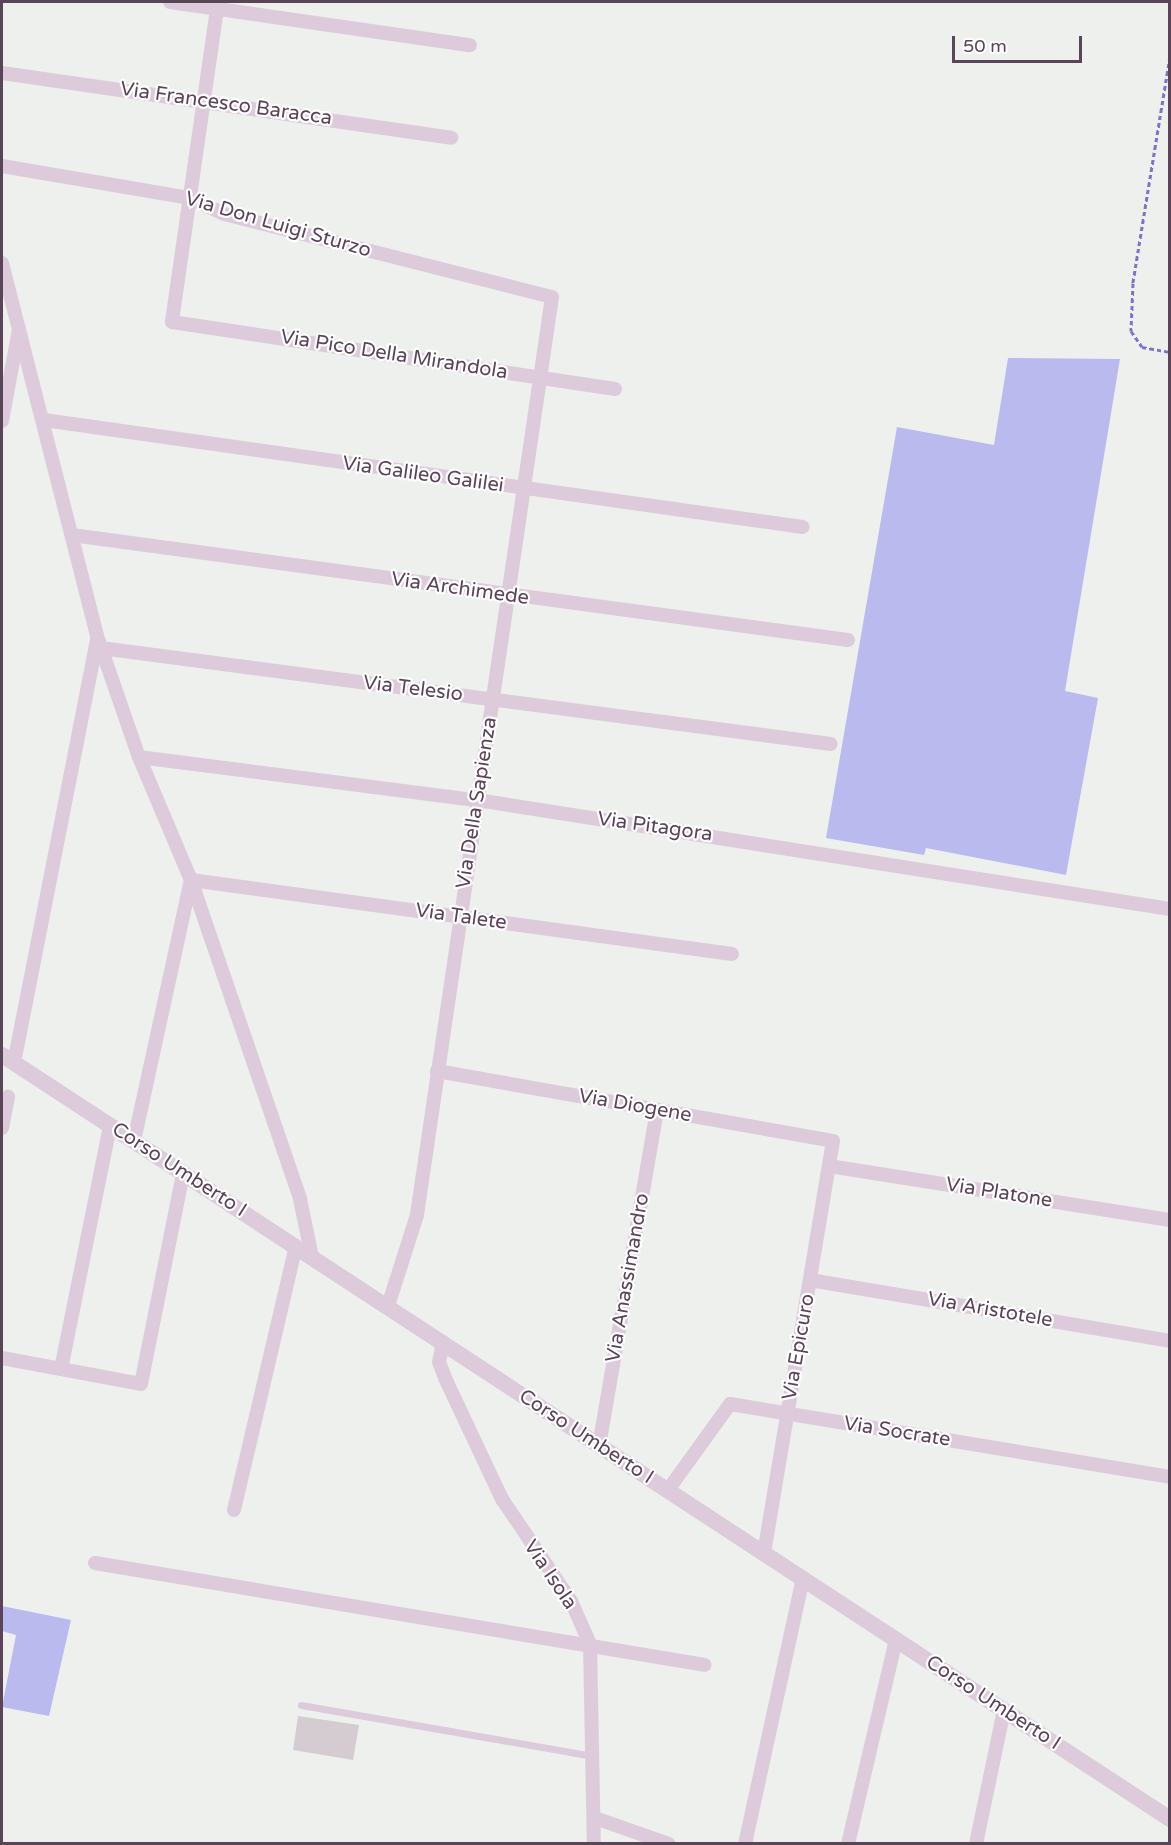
<!DOCTYPE html>
<style>
body{margin:0}
#map{position:relative;width:1171px;height:1845px;overflow:hidden;background:#eef0ed;font-family:"Varela Round",sans-serif}
div>[style]{position:absolute}
[style*='--x']{left:calc(var(--x)*1px);top:calc(var(--y)*1px);width:calc(var(--w)*1px);rotate:calc(var(--a)*1deg)}
.green>*{inset:0;background:#babaee}
.building>*{inset:0;background:#d5ccd2}
.path>*{height:3px;margin-top:-1.5px;transform-origin:0;background:repeating-linear-gradient(90deg,#7d72cc 0 4.5px,transparent 0 7.5px)}
.service>*{height:7px;margin:-3.5px;padding:0 3.5px;transform-origin:3.5px;border-radius:3.5px;background:#ddcbdc}
.minor>*{height:14px;margin:-7px;padding:0 7px;transform-origin:7px;border-radius:7px;background:#ddcbdc}
.tertiary>*{height:16px;margin:-8px;padding:0 8px;transform-origin:8px;border-radius:8px;background:#ddcbdc}
span{translate:-50% -50%;white-space:nowrap;text-align:center;line-height:1.15;-webkit-text-stroke:4.5px #fff;paint-order:stroke}
.street-label{font-size:20px;color:#5a4558}
.frame{position:absolute;inset:0;border:3px solid #5a4558;pointer-events:none}
.scale{position:absolute;left:952px;top:36px;width:130px;height:27px;box-sizing:border-box;border:3px solid #5a4558;border-top:0;padding-left:8px;font-size:18px;line-height:21px;white-space:nowrap;color:#5a4558;-webkit-text-stroke:4px #fff;paint-order:stroke}
</style>
<div id="map">
<div class="green">
<i style="clip-path:polygon(1008px 358px,1120px 359px,1065px 691px,1098px 698px,1066px 875px,926px 848px,924px 855px,826px 838px,897px 427px,994px 445px)"></i>
<i style="clip-path:polygon(2px 1606px,71px 1620px,49px 1716px,2px 1707px,16px 1635px,2px 1631px)"></i>
</div>
<div class="building">
<i style="clip-path:polygon(298px 1716px,359px 1725px,353px 1760px,293px 1750px)"></i>
</div>
<div class="path">
<i style="--x:1170;--y:56;--w:230;--a:99.3"></i>
<i style="--x:1133;--y:283;--w:48;--a:92.4"></i>
<i style="--x:1131;--y:331;--w:19;--a:55"></i>
<i style="--x:1142;--y:347;--w:28;--a:10"></i>
</div>
<div class="service">
<i style="--x:301;--y:1705;--w:295;--a:9.9"></i>
</div>
<div class="minor">
<i style="--x:170;--y:2;--w:303;--a:8.2"></i>
<i style="--x:218;--y:2;--w:323;--a:98.2"></i>
<i style="--x:172;--y:322;--w:448;--a:8.6"></i>
<i style="--x:2;--y:73;--w:454;--a:8.2"></i>
<i style="--x:2;--y:166;--w:191;--a:9.7"></i>
<i style="--x:190;--y:198;--w:38;--a:25"></i>
<i style="--x:224;--y:214;--w:338;--a:14.2"></i>
<i style="--x:552;--y:297;--w:928;--a:98.37"></i>
<i style="--x:417;--y:1215;--w:96;--a:107.7"></i>
<i style="--x:2;--y:263;--w:385;--a:75.7"></i>
<i style="--x:97;--y:636;--w:128;--a:70.9"></i>
<i style="--x:139;--y:757;--w:134;--a:67.1"></i>
<i style="--x:191;--y:880;--w:337;--a:71.1"></i>
<i style="--x:300;--y:1199;--w:59;--a:78.3"></i>
<i style="--x:44;--y:420;--w:766;--a:8.03"></i>
<i style="--x:2;--y:421;--w:94;--a:-79.5"></i>
<i style="--x:72;--y:535;--w:783;--a:7.71"></i>
<i style="--x:101;--y:648;--w:736;--a:7.49"></i>
<i style="--x:139;--y:757;--w:341;--a:7.3"></i>
<i style="--x:477;--y:800;--w:702;--a:8.94"></i>
<i style="--x:14;--y:1063;--w:433;--a:-78.9"></i>
<i style="--x:437;--y:1071;--w:402;--a:10"></i>
<i style="--x:833;--y:1141;--w:417;--a:99.5"></i>
<i style="--x:2;--y:1128;--w:32;--a:-79"></i>
<i style="--x:134;--y:1141;--w:267;--a:-77.7"></i>
<i style="--x:191;--y:880;--w:546;--a:7.79"></i>
<i style="--x:829;--y:1166;--w:345;--a:9"></i>
<i style="--x:810;--y:1280;--w:365;--a:9.6"></i>
<i style="--x:443;--y:1342;--w:20;--a:101"></i>
<i style="--x:439;--y:1362;--w:17;--a:69"></i>
<i style="--x:445;--y:1378;--w:134;--a:64.8"></i>
<i style="--x:502;--y:1499;--w:123;--a:55.9"></i>
<i style="--x:571;--y:1601;--w:47;--a:66.2"></i>
<i style="--x:590;--y:1644;--w:200;--a:88.9"></i>
<i style="--x:2;--y:1358;--w:141;--a:10.6"></i>
<i style="--x:141;--y:1384;--w:215;--a:-78.7"></i>
<i style="--x:61;--y:1369;--w:249;--a:-78.6"></i>
<i style="--x:599;--y:1446;--w:341;--a:-80.2"></i>
<i style="--x:668;--y:1490;--w:106;--a:-54.2"></i>
<i style="--x:730;--y:1404;--w:446;--a:9.4"></i>
<i style="--x:234;--y:1510;--w:271;--a:-76.8"></i>
<i style="--x:95;--y:1563;--w:618;--a:9.49"></i>
<i style="--x:595;--y:1818;--w:78;--a:19.4"></i>
<i style="--x:745;--y:1844;--w:272;--a:-77.7"></i>
<i style="--x:848;--y:1844;--w:211;--a:-76.8"></i>
<i style="--x:976;--y:1844;--w:137;--a:-78.2"></i>
</div>
<div class="tertiary">
<i style="--x:2;--y:1055;--w:1396;--a:33.19"></i>
</div>
<div class="street-label">
<span style="left:226px;top:104px;rotate:8deg">Via Francesco Baracca</span>
<span style="left:278px;top:225px;rotate:16deg">Via Don Luigi Sturzo</span>
<span style="left:394px;top:355px;rotate:9deg">Via Pico Della Mirandola</span>
<span style="left:423px;top:475px;rotate:8deg">Via Galileo Galilei</span>
<span style="left:460px;top:589px;rotate:8deg">Via Archimede</span>
<span style="left:413px;top:689px;rotate:7deg">Via Telesio</span>
<span style="left:477px;top:803px;rotate:-81deg">Via Della Sapienza</span>
<span style="left:655px;top:827px;rotate:8deg">Via Pitagora</span>
<span style="left:461px;top:917px;rotate:8deg">Via Talete</span>
<span style="left:635px;top:1106px;rotate:10deg">Via Diogene</span>
<span style="left:179px;top:1170px;rotate:33deg">Corso Umberto I</span>
<span style="left:999px;top:1193px;rotate:9deg">Via Platone</span>
<span style="left:628px;top:1278px;rotate:-80deg">Via Anassimandro</span>
<span style="left:990px;top:1310px;rotate:10deg">Via Aristotele</span>
<span style="left:799px;top:1347px;rotate:-80deg">Via Epicuro</span>
<span style="left:897px;top:1432px;rotate:9deg">Via Socrate</span>
<span style="left:586px;top:1437px;rotate:33deg">Corso Umberto I</span>
<span style="left:550px;top:1575px;rotate:56deg">Via Isola</span>
<span style="left:993px;top:1703px;rotate:33deg">Corso Umberto I</span>
</div>
<div class="frame"></div>
<div class="scale">50 m</div>
</div>
